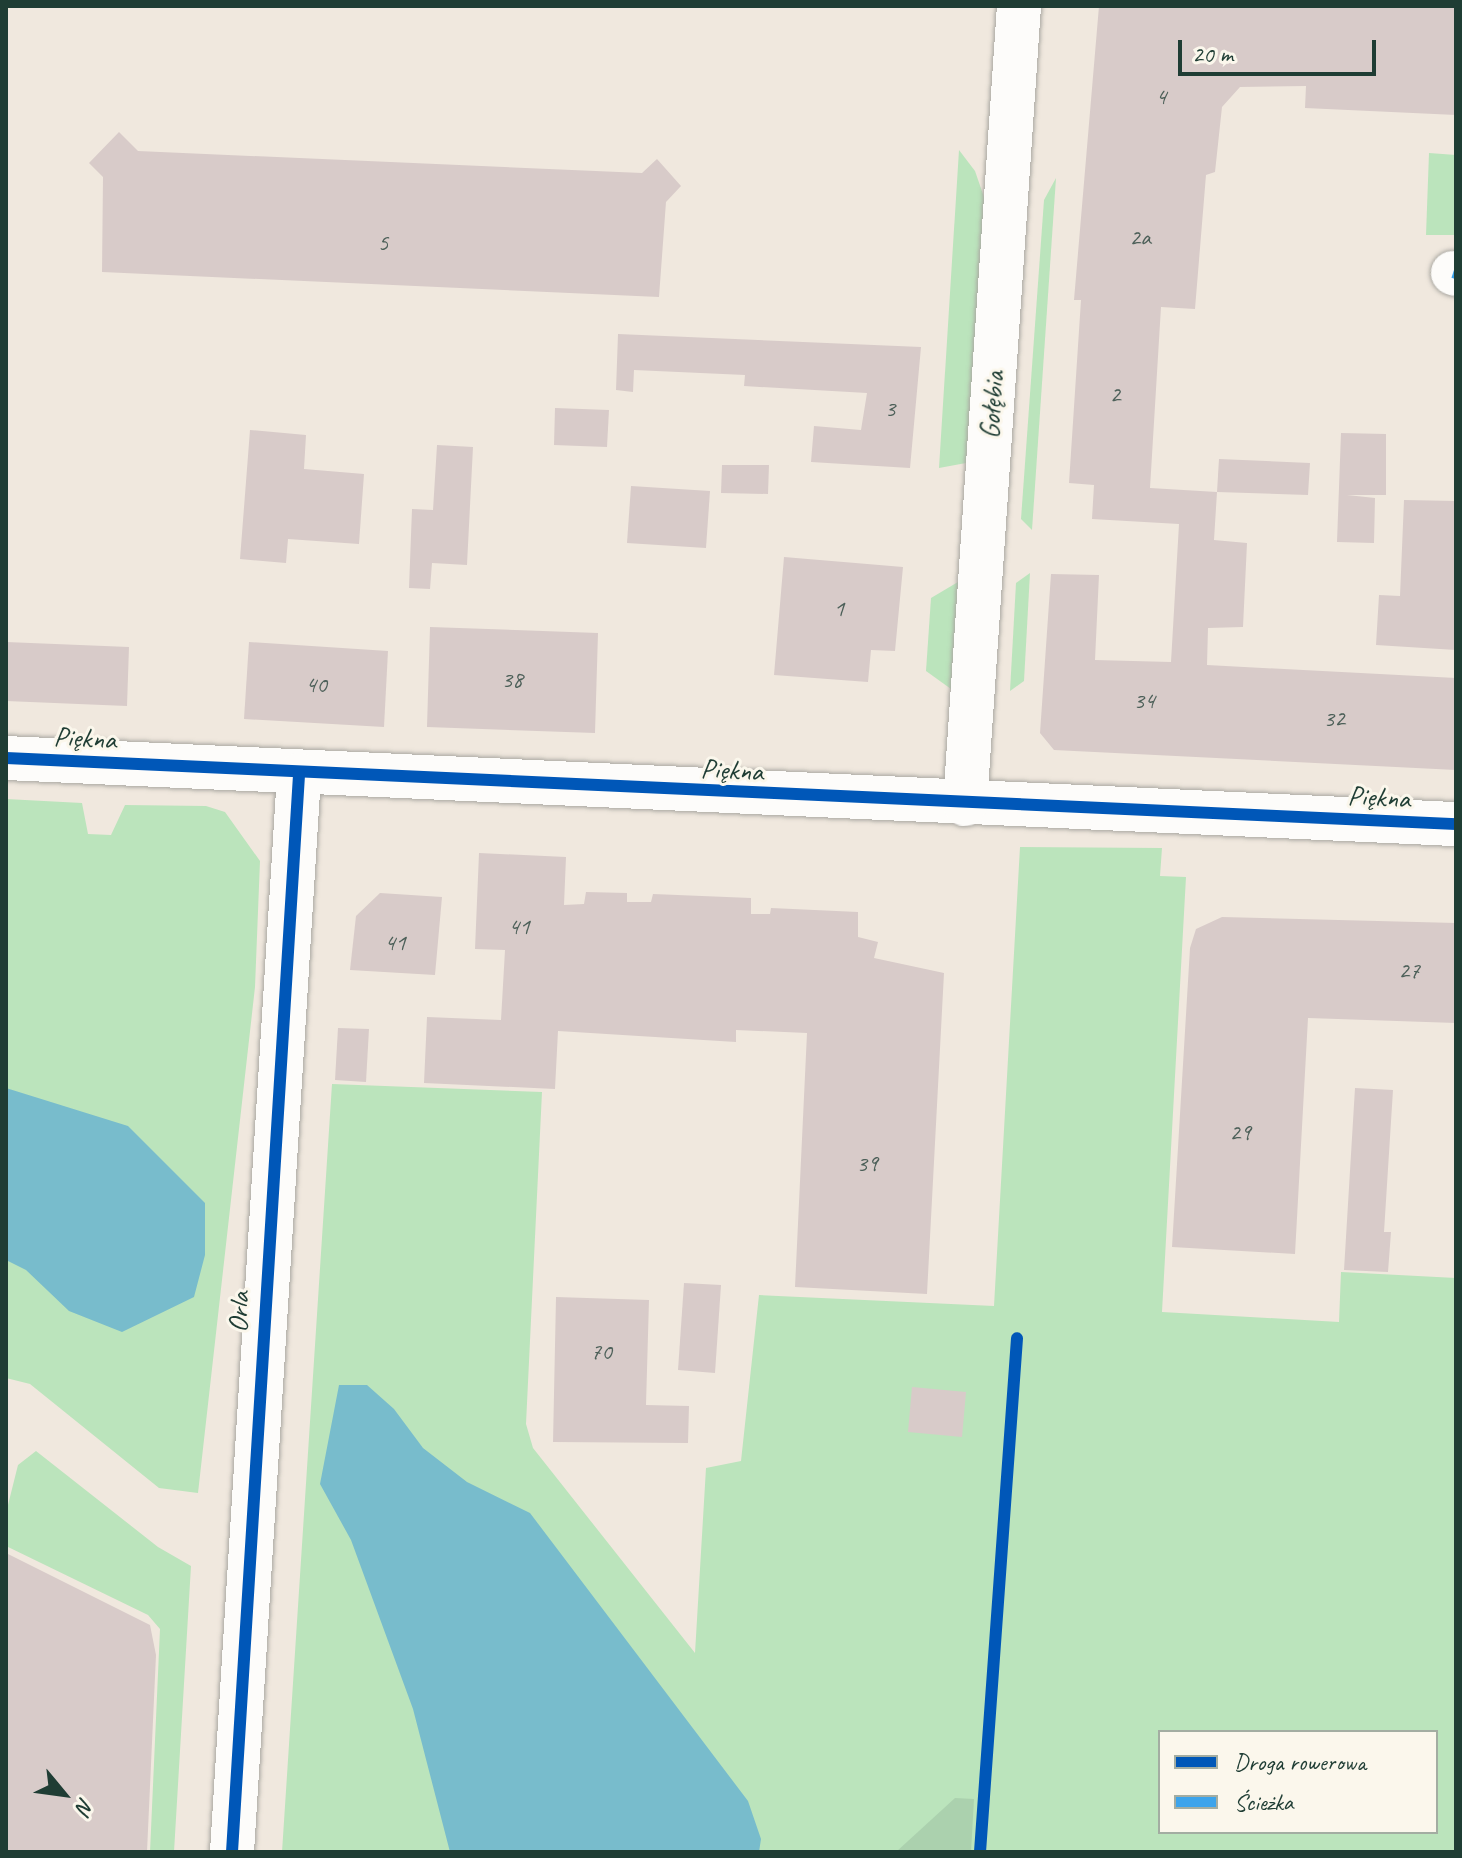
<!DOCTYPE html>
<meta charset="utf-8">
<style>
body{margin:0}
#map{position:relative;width:1462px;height:1858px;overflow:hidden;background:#f0e8de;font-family:Caveat,sans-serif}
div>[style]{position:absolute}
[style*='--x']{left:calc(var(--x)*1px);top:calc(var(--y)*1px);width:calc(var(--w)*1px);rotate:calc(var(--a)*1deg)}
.green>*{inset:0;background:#bbe4bc}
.forest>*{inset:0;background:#abd1ae}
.water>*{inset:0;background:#78bccc}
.building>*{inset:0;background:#d8cbc9}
.roads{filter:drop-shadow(0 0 2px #aaa8a2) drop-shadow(0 0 2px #aaa8a2)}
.minor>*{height:44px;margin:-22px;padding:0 22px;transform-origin:22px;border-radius:22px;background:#fdfcfa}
.quiet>*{height:10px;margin-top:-5px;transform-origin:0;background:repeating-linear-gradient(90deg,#3da4eb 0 20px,transparent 0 30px)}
.cycleway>*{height:12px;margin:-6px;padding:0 6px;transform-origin:6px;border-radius:6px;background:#0057b8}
span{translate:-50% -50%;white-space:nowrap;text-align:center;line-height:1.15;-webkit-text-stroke:6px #fbf7ec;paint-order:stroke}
.number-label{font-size:24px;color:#4d6059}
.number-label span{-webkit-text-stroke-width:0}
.street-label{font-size:28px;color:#1f3d34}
.frame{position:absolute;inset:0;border:8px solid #1f3d34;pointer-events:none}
.legend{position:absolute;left:1158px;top:1730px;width:280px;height:104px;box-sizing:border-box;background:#fbf7ec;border:2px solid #a3ada2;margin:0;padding:10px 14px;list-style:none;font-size:24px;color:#1f3d34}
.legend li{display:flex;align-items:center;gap:16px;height:40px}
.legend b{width:40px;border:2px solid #a3ada2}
.north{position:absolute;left:24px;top:1754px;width:80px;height:80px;-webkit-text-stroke:6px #fbf7ec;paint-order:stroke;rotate:119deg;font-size:22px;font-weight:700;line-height:32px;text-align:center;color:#1f3d34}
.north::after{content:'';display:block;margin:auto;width:28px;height:36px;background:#1f3d34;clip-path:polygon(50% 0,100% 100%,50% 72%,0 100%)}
.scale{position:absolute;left:1178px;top:40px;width:198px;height:36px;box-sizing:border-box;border:4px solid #1f3d34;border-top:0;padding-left:10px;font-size:24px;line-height:28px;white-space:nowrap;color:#1f3d34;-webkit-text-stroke:6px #fbf7ec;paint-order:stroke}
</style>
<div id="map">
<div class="green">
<i style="clip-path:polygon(959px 150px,975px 171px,986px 203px,966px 463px,939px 468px)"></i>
<i style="clip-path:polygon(1429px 153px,1456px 155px,1456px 235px,1426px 235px)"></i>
<i style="clip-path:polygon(1056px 178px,1032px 530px,1021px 519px,1044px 200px)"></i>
<i style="clip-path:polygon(1030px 573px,1024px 681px,1010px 691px,1016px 583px)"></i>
<i style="clip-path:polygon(958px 582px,951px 689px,926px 671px,931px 598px)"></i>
<i style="clip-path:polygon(6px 799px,82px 803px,88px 834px,111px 835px,125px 805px,206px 806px,225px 812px,260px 861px,255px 987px,198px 1493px,159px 1488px,30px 1384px,6px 1378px)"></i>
<i style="clip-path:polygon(evenodd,1020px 847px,1162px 848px,1160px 876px,1186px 877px,1162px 1312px,1339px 1322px,1341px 1272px,1456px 1278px,1456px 1852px,282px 1852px,332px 1084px,542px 1092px,526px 1424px,533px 1448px,695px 1653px,706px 1468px,741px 1461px,759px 1295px,994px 1306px,1020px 847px,1160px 1732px,1436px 1732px,1436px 1832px,1160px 1832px,1160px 1732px)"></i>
<i style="clip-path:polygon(36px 1451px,158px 1547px,191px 1566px,174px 1852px,150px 1852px,160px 1629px,148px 1615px,6px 1546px,6px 1513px,18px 1465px)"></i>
</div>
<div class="forest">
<i style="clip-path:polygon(955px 1798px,974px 1799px,971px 1852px,896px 1852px)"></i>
</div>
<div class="water">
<i style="clip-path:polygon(6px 1088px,128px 1126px,205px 1203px,205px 1255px,194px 1297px,122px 1332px,69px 1311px,26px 1270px,6px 1260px)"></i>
<i style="clip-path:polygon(339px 1385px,367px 1385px,394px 1409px,423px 1448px,467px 1482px,530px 1513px,748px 1801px,761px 1839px,759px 1852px,450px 1852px,413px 1709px,351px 1540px,320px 1484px)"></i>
</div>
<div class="building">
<i style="clip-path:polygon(1099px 6px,1456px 6px,1456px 115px,1305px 108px,1306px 86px,1240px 87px,1222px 107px,1215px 172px,1206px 175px,1195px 309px,1161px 307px,1150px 488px,1217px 492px,1214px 540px,1247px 543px,1243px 627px,1208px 628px,1207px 665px,1456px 678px,1456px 770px,1054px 750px,1040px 733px,1051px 574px,1099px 575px,1095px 660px,1171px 662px,1179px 524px,1092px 519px,1094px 485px,1069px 483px,1081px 300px,1074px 300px)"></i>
<i style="clip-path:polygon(119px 132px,138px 151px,642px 173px,657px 159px,681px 186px,666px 202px,659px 297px,102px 272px,103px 177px,89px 163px)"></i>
<i style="clip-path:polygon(618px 334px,921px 347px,910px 468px,811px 462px,814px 426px,861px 430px,867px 393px,744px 386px,745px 375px,634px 370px,633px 392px,616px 390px)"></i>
<i style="clip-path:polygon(555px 408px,609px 410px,607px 447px,554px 445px)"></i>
<i style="clip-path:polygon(250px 430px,306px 435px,304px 469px,364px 474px,359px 544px,288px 539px,286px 563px,240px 559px)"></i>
<i style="clip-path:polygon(1341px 433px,1386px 434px,1386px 495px,1347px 495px,1375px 498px,1374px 543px,1337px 542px)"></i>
<i style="clip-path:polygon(437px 445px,473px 447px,467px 565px,432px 563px,430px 589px,409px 588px,412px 509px,433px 510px)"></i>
<i style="clip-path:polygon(1219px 459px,1310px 463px,1308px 495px,1217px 492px)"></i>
<i style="clip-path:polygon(722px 465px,769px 465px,768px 494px,721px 493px)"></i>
<i style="clip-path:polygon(631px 486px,710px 491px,706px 548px,627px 543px)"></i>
<i style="clip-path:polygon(1404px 500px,1456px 501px,1456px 650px,1376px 645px,1379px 595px,1400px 596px)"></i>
<i style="clip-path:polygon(784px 557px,903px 567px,895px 651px,871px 650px,868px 682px,774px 675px)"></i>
<i style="clip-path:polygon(430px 627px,598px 633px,595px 733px,427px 727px)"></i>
<i style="clip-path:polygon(6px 642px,129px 647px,127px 706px,6px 701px)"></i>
<i style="clip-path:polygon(249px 642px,388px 651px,384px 727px,244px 719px)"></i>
<i style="clip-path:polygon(479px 853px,566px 857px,564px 905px,584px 904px,586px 892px,627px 893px,627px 902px,651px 902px,653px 894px,751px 898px,751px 914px,770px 914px,771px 908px,858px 912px,858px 937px,878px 942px,874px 958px,944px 973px,927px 1294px,795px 1287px,807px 1033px,736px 1030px,736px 1042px,558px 1031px,555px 1089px,424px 1083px,427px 1017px,501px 1020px,505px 950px,475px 949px)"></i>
<i style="clip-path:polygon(380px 893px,442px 897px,435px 975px,350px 970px,356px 916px)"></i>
<i style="clip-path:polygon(1222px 917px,1456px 923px,1456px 1023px,1308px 1018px,1295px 1254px,1172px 1247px,1190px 948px,1196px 929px)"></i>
<i style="clip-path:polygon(338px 1028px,369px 1029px,366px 1082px,335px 1080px)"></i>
<i style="clip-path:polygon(1355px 1088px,1393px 1090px,1384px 1232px,1391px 1232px,1388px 1272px,1344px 1270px)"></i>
<i style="clip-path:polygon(684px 1283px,721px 1285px,715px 1373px,678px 1370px)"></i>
<i style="clip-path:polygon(556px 1297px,649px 1300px,646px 1405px,689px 1406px,688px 1443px,553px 1442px)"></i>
<i style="clip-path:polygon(912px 1387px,966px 1392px,962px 1437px,908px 1432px)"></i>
<i style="clip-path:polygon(6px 1553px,150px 1625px,156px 1655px,147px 1852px,6px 1852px)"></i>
</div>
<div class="roads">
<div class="minor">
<i style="--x:1453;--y:273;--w:3;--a:18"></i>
<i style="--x:6;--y:758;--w:1452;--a:2.61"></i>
<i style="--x:965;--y:804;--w:800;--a:-86.13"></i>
<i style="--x:232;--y:1852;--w:1079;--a:-86.44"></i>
</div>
</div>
<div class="quiet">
<i style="--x:1453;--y:273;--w:3;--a:18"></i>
</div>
<div class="cycleway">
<i style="--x:6;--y:758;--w:1452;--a:2.61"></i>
<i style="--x:232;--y:1852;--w:1079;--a:-86.44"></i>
<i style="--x:980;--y:1852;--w:515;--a:-85.88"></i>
</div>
<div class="number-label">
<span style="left:1161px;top:97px">4</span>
<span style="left:1140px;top:238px">2a</span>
<span style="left:383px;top:243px">5</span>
<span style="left:1115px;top:395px">2</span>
<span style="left:890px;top:409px">3</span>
<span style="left:839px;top:609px">1</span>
<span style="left:512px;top:680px">38</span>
<span style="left:316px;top:685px">40</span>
<span style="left:1144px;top:701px">34</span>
<span style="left:1334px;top:719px">32</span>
<span style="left:519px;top:927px">41</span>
<span style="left:395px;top:943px">41</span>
<span style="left:1409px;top:971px">27</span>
<span style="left:1240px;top:1133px">29</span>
<span style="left:867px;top:1164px">39</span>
<span style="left:601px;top:1352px">70</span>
</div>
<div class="street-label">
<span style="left:992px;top:405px;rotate:-86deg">Gołębia</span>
<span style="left:85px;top:738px;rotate:3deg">Piękna</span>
<span style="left:732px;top:770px;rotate:3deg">Piękna</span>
<span style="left:1379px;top:797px;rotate:3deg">Piękna</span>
<span style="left:239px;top:1312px;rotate:-87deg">Orla</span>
</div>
<div class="frame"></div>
<ul class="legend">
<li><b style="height:10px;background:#0057b8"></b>Droga rowerowa</li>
<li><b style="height:10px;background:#3da4eb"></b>Ścieżka</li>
</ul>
<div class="north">N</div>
<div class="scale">20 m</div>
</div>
